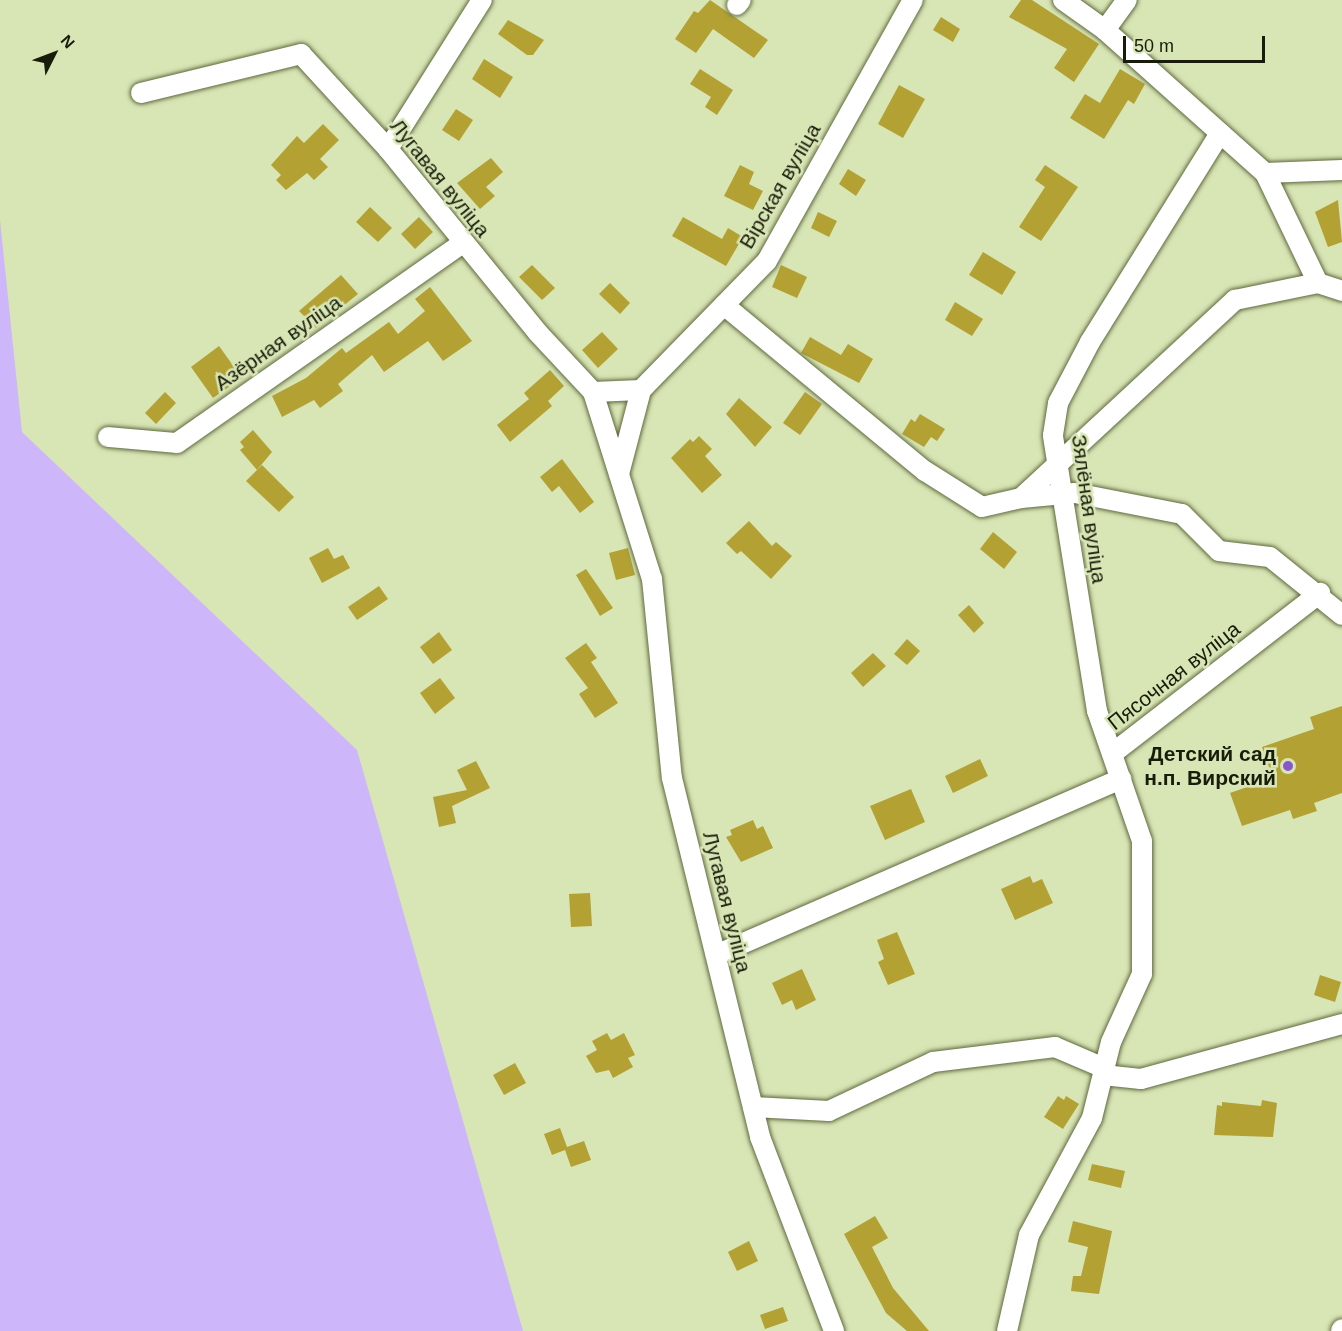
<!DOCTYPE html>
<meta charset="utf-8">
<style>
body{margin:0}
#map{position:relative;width:1342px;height:1331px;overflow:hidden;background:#d8e5b5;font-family:Helvetica,sans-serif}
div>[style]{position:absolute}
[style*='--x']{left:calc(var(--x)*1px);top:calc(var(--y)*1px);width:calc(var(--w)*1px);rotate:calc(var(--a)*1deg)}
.green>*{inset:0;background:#cdb6f9}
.building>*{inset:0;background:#b3a134}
.roads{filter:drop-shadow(0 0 2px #5f6a3f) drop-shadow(0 0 2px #5f6a3f)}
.minor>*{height:20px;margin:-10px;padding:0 10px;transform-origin:10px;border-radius:10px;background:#fff}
.dots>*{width:16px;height:16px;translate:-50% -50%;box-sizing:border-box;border:3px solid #d8e5b5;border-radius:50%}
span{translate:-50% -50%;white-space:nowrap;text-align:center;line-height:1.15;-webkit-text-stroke:5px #d8e5b5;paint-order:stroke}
.street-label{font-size:21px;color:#181d0b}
.poi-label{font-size:21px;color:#181d0b;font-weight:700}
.right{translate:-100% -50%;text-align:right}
.north{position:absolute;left:24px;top:24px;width:60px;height:60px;-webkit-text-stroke:4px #d8e5b5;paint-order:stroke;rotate:48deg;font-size:16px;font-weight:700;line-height:24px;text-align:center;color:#181d0b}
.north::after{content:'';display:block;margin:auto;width:21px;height:27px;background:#181d0b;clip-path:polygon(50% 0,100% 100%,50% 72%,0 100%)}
.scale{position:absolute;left:1123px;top:36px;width:142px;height:27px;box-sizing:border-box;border:3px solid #181d0b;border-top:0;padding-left:8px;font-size:18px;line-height:21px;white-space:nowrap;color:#181d0b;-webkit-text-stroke:4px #d8e5b5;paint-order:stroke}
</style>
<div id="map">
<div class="green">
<i style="clip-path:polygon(0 220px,22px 432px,357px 750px,523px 1331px,0 1331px)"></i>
</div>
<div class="building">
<i style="clip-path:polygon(710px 0,768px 40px,754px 58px,713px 29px,696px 53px,675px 39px,694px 11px,698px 13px)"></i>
<i style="clip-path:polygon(1021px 0,1032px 0,1099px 44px,1074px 82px,1054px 68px,1067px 49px,1009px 17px)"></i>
<i style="clip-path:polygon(941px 17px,960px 29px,953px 42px,933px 30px)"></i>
<i style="clip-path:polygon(508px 20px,544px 40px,533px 55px,527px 55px,498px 34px)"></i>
<i style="clip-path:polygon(484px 59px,513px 77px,500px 98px,472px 79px)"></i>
<i style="clip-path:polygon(700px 69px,733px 90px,717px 115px,705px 107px,711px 97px,690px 84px)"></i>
<i style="clip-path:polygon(1120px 69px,1145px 84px,1134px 104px,1128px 100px,1104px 139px,1070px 118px,1085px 94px,1100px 103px)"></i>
<i style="clip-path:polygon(899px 85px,925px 99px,903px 138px,878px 124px)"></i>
<i style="clip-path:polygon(456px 109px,473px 120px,459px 141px,442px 130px)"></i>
<i style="clip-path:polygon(323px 124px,339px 140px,320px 159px,328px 167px,314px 180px,307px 173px,286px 190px,276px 180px,281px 175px,271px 165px,297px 136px,304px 143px)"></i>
<i style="clip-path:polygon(491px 158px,503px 172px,486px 187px,495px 196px,480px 209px,457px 183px)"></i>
<i style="clip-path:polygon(740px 165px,754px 172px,749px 184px,763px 191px,753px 210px,724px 196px)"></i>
<i style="clip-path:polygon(1045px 165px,1078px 187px,1041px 241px,1019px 227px,1045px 187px,1035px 180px)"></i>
<i style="clip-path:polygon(848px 169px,866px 180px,856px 196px,839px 184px)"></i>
<i style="clip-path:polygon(1338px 200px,1342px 242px,1328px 247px,1315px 212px)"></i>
<i style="clip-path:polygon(370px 207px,392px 228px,378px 242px,356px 222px)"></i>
<i style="clip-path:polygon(818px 212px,837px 221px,829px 237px,811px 228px)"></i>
<i style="clip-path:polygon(419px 217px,433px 232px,415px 249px,401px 234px)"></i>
<i style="clip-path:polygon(683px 217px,722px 239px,728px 228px,743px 237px,726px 266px,672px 236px)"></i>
<i style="clip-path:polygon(983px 252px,1016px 272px,1002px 295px,969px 275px)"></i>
<i style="clip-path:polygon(532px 265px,555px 288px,542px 300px,519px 277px)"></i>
<i style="clip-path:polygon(781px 265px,807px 277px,797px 298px,772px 287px)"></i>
<i style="clip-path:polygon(341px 275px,358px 294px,316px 328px,299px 311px)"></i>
<i style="clip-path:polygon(610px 283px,630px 303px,620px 314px,599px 294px)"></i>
<i style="clip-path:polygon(430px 287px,472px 341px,443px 361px,428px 341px,384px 372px,372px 355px,338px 384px,343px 391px,320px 408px,314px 400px,282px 417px,272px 396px,306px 378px,342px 348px,346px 353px,389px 322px,398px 334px,425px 311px,415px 299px)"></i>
<i style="clip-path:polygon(955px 302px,983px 319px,972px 336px,945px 320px)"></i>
<i style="clip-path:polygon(602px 332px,618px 349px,598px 368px,582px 350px)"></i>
<i style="clip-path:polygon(810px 337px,841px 355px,848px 344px,873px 359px,859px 383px,801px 353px)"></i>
<i style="clip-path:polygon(219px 346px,242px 378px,213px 398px,191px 367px)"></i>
<i style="clip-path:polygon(550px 370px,564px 386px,548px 401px,552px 406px,510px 442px,497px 425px,529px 399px,524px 393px)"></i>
<i style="clip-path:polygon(165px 392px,176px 403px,156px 424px,145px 413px)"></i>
<i style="clip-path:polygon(805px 392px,822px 404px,800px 435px,783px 423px)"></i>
<i style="clip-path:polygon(739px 398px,772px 427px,755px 447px,726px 414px)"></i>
<i style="clip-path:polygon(920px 414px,945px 429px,937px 441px,931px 437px,924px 447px,902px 434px,911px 419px,915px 422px)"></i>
<i style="clip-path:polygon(253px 430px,272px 452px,257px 470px,240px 450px,244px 447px,240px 442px)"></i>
<i style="clip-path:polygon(699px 436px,712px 449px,705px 456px,722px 475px,702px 493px,671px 458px,690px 439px,693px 442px)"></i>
<i style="clip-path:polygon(562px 459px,594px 502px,580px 513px,559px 486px,552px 492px,540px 477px)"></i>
<i style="clip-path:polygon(262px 465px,294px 497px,279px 512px,246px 481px)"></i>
<i style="clip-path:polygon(749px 521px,772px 546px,776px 542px,792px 556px,771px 579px,741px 551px,737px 554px,726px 543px)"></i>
<i style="clip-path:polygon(993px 532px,1017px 552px,1004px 569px,980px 549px)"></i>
<i style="clip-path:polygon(328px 548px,334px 559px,343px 555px,350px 568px,322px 583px,309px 558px)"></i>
<i style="clip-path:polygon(628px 548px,635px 575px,616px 580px,609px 553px)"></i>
<i style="clip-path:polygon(586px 569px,613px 608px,600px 616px,576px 575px)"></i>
<i style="clip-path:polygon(379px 586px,388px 599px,357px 620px,348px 607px)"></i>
<i style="clip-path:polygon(969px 605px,984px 623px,974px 633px,958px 615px)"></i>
<i style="clip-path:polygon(439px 632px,452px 650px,433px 664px,420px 647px)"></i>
<i style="clip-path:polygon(907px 639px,920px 651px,907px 665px,894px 654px)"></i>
<i style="clip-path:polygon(586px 643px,597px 658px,591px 662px,618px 703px,595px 718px,579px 694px,588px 688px,565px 658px)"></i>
<i style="clip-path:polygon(873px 653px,886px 666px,863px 687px,851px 673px)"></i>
<i style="clip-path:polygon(440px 678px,455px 698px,435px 714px,420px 693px)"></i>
<i style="clip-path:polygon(1342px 706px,1342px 793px,1314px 803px,1317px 811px,1293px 819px,1290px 810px,1242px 826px,1230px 793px,1273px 778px,1262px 747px,1314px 729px,1310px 717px)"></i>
<i style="clip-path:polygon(980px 759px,988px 776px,953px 793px,945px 776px)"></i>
<i style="clip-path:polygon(476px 761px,490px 788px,452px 806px,456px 823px,439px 827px,433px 797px,467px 790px,457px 770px)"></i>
<i style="clip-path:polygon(911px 789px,925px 822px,885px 840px,870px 806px)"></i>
<i style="clip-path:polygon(753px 820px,757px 829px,763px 826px,773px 848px,741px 862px,726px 837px,732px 835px,730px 830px)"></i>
<i style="clip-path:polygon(1030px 876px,1033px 883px,1042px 879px,1053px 903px,1015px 920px,1001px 889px)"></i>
<i style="clip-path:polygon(590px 893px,592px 926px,571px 927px,569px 894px)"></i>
<i style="clip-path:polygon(897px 932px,915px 974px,888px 985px,878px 962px,884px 959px,877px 940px)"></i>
<i style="clip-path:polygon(802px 969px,816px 1000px,796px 1010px,792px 1000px,782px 1005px,772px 983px)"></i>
<i style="clip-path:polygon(1320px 975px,1341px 982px,1335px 1002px,1314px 995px)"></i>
<i style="clip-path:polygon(607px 1033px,611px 1040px,624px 1033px,635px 1055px,628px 1058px,633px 1067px,613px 1078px,609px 1070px,596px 1073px,586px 1056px,597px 1050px,592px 1041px)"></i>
<i style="clip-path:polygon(515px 1063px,526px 1083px,504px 1095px,493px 1075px)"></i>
<i style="clip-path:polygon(1058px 1096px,1064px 1100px,1066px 1096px,1079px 1104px,1063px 1129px,1044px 1117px)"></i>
<i style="clip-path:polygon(1262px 1100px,1277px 1103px,1273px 1137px,1214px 1135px,1217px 1105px,1222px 1106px,1222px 1102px,1261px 1106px)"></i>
<i style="clip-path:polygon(560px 1128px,567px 1147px,584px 1141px,591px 1160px,571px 1167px,565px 1150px,552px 1155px,544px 1134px)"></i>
<i style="clip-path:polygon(1092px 1164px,1125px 1171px,1121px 1188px,1088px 1180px)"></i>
<i style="clip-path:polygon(875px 1216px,888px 1238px,872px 1247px,893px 1288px,929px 1331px,907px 1331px,886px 1313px,844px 1234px)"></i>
<i style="clip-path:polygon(1073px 1221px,1112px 1231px,1099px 1294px,1071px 1291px,1073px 1276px,1081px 1276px,1088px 1247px,1068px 1242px)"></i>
<i style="clip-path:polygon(749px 1241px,758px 1261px,737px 1271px,728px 1252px)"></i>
<i style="clip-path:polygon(783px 1307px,788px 1321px,765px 1329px,760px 1315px)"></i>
</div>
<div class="roads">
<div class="minor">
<i style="--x:1063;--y:0;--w:52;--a:35.5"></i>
<i style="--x:1105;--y:30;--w:215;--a:41.8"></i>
<i style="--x:1265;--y:173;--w:122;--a:64.3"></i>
<i style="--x:1318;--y:283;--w:25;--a:18"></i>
<i style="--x:737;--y:5;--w:6;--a:-51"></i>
<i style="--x:1105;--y:30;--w:37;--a:-54"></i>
<i style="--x:141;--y:93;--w:165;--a:-13.7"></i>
<i style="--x:301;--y:54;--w:129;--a:47.5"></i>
<i style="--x:388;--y:149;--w:237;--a:50.8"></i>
<i style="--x:538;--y:333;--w:81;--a:47"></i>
<i style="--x:593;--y:392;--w:196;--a:72.5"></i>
<i style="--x:652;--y:579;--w:200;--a:84.3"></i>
<i style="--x:672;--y:778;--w:370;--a:76.2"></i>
<i style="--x:760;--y:1137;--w:208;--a:69.1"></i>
<i style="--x:388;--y:149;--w:176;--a:-57.8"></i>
<i style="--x:1265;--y:173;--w:77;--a:-2.2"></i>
<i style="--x:724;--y:305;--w:261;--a:39.6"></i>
<i style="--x:925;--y:471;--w:67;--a:32.3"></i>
<i style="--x:982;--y:507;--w:40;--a:-13"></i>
<i style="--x:1021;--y:498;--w:54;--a:-5.3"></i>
<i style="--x:1075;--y:493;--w:109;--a:11.1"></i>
<i style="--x:1182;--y:514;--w:52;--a:45"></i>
<i style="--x:1219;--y:551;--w:51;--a:6.7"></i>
<i style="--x:1270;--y:557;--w:92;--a:38.9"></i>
<i style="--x:593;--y:392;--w:48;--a:-2.4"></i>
<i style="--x:641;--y:390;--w:180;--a:-45.7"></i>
<i style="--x:767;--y:261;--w:299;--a:-60.8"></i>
<i style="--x:108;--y:437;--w:69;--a:5"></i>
<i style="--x:177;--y:443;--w:349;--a:-35"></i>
<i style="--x:619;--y:474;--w:87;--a:-75.3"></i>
<i style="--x:1021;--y:498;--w:292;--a:-42.8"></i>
<i style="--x:1235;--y:300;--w:85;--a:-11.6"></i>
<i style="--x:1113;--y:753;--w:262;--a:-37.7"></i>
<i style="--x:716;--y:955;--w:442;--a:-23.5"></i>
<i style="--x:1103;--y:1075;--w:38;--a:6"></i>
<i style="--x:1141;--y:1079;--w:208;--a:-15.3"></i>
<i style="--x:753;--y:1107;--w:76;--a:3"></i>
<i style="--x:829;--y:1111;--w:115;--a:-25.2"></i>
<i style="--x:933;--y:1062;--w:123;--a:-7"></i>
<i style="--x:1055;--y:1047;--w:53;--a:23.2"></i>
<i style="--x:1007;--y:1331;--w:98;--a:-77.1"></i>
<i style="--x:1029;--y:1235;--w:133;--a:-61.7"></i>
<i style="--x:1092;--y:1118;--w:78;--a:-76"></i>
<i style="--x:1111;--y:1042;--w:75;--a:-65.5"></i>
<i style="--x:1142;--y:974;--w:133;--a:-90"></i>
<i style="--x:1142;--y:841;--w:138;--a:-109.1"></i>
<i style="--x:1097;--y:711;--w:279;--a:-99.1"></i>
<i style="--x:1053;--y:435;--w:32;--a:-81"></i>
<i style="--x:1058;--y:403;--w:69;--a:-62.3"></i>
<i style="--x:1090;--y:342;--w:246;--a:-58.1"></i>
<i style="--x:1341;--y:1331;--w:2;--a:-63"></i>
</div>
</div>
<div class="dots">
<i style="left:1288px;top:766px;background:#8956ce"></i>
</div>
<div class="street-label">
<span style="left:440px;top:178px;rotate:51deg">Лугавая вуліца</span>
<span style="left:780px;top:186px;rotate:-60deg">Вірская вуліца</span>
<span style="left:278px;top:343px;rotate:-35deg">Азёрная вуліца</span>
<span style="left:1089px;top:509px;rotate:82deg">Зялёная вуліца</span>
<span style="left:1174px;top:676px;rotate:-38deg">Пясочная вуліца</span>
<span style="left:727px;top:902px;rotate:76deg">Лугавая вуліца</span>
</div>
<div class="poi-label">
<span class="right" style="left:1276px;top:766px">Детский сад<br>н.п. Вирский</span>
</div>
<div class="north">N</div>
<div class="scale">50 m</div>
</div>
